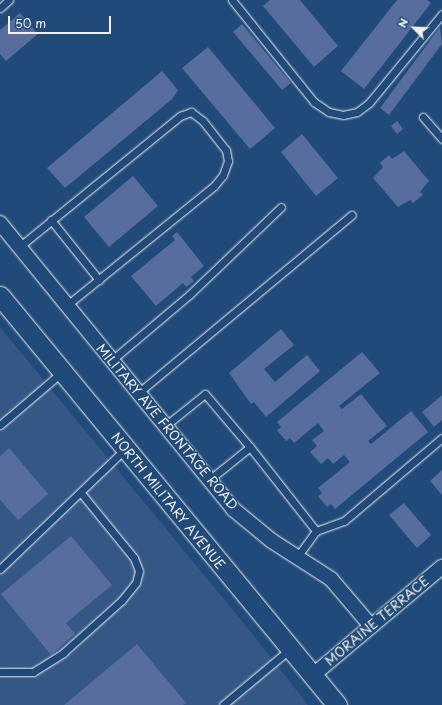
<!DOCTYPE html>
<style>
body{margin:0}
#map{position:relative;width:442px;height:705px;overflow:hidden;background:#1f4a7a;font-family:"Playpen Sans",sans-serif}
div>[style]{position:absolute}
[style*='--x']{left:calc(var(--x)*1px);top:calc(var(--y)*1px);width:calc(var(--w)*1px);rotate:calc(var(--a)*1deg)}
.built>*{inset:0;background:#345786}
.building>*{inset:0;background:#576d9d}
.roads{filter:drop-shadow(0 0 1px #f4f1e8) drop-shadow(0 0 1px #f4f1e8)}
.lane>*{height:7px;margin:-3.5px;padding:0 3.5px;transform-origin:3.5px;border-radius:3.5px;background:#1f4a7a}
.street>*{height:14px;margin:-7px;padding:0 7px;transform-origin:7px;border-radius:7px;background:#1f4a7a}
.secondary>*{height:19px;margin:-9.5px;padding:0 9.5px;transform-origin:9.5px;border-radius:9.5px;background:#1f4a7a}
span{translate:-50% -50%;white-space:nowrap;text-align:center;line-height:1.15;-webkit-text-stroke:3px #1f4a7a;paint-order:stroke}
.street-label{font-size:13px;color:#f4f1e8}
.north{position:absolute;left:394px;top:8px;width:40px;height:40px;-webkit-text-stroke:3px #1f4a7a;paint-order:stroke;rotate:294deg;font-size:11px;font-weight:700;line-height:16px;text-align:center;color:#f4f1e8}
.north::after{content:'';display:block;margin:auto;width:14px;height:18px;background:#f4f1e8;clip-path:polygon(50% 0,100% 100%,50% 72%,0 100%)}
.scale{position:absolute;left:8px;top:16px;width:103px;height:18px;box-sizing:border-box;border:2px solid #f4f1e8;border-top:0;padding-left:5px;font-size:12px;line-height:14px;white-space:nowrap;color:#f4f1e8;-webkit-text-stroke:3px #1f4a7a;paint-order:stroke}
</style>
<div id="map">
<div class="built">
<i style="clip-path:polygon(0 327px,251px 632px,308px 705px,0 705px)"></i>
</div>
<div class="building">
<i style="clip-path:polygon(270px 0,300px 0,338px 46px,314px 67px,263px 6px)"></i>
<i style="clip-path:polygon(397px 0,427px 0,431px 3px,364px 89px,341px 71px)"></i>
<i style="clip-path:polygon(20px 13px,38px 34px,6px 61px,0 54px,0 30px)"></i>
<i style="clip-path:polygon(242px 24px,291px 83px,282px 90px,233px 32px)"></i>
<i style="clip-path:polygon(440px 27px,442px 44px,389px 115px,380px 108px)"></i>
<i style="clip-path:polygon(208px 47px,275px 128px,250px 149px,182px 68px)"></i>
<i style="clip-path:polygon(162px 71px,178px 90px,172px 99px,65px 188px,47px 168px)"></i>
<i style="clip-path:polygon(397px 121px,403px 129px,397px 134px,391px 126px)"></i>
<i style="clip-path:polygon(302px 134px,338px 178px,316px 196px,281px 152px)"></i>
<i style="clip-path:polygon(404px 151px,429px 181px,420px 192px,423px 195px,413px 203px,410px 200px,398px 207px,373px 178px,383px 167px,380px 163px,389px 155px,392px 159px)"></i>
<i style="clip-path:polygon(133px 176px,158px 206px,109px 247px,84px 217px)"></i>
<i style="clip-path:polygon(177px 232px,204px 266px,191px 277px,194px 281px,186px 287px,183px 283px,156px 306px,131px 276px,175px 240px,172px 236px)"></i>
<i style="clip-path:polygon(281px 329px,294px 345px,264px 369px,275px 382px,307px 355px,320px 371px,266px 417px,254px 402px,251px 404px,229px 373px)"></i>
<i style="clip-path:polygon(362px 352px,380px 373px,339px 406px,342px 409px,361px 394px,387px 426px,368px 441px,371px 444px,411px 411px,428px 432px,335px 509px,331px 504px,327px 507px,318px 496px,322px 493px,318px 488px,350px 462px,344px 455px,333px 464px,328px 458px,321px 464px,310px 452px,317px 446px,312px 440px,324px 431px,318px 423px,294px 443px,290px 438px,286px 441px,277px 430px,281px 427px,277px 422px)"></i>
<i style="clip-path:polygon(442px 395px,442px 420px,434px 427px,422px 412px)"></i>
<i style="clip-path:polygon(9px 448px,48px 494px,18px 520px,0 500px,0 456px)"></i>
<i style="clip-path:polygon(442px 470px,442px 495px,430px 481px)"></i>
<i style="clip-path:polygon(404px 503px,431px 535px,417px 548px,389px 515px)"></i>
<i style="clip-path:polygon(71px 536px,112px 585px,66px 623px,75px 634px,51px 655px,1px 594px)"></i>
<i style="clip-path:polygon(137px 644px,186px 703px,183px 705px,64px 705px)"></i>
</div>
<div class="roads">
<div class="lane">
<i style="--x:232;--y:0;--w:131;--a:51.2"></i>
<i style="--x:314;--y:102;--w:18;--a:34"></i>
<i style="--x:329;--y:112;--w:14;--a:12"></i>
<i style="--x:343;--y:115;--w:14;--a:-12"></i>
<i style="--x:357;--y:112;--w:15;--a:-37"></i>
<i style="--x:369;--y:103;--w:115;--a:-50.6"></i>
<i style="--x:0;--y:8;--w:12;--a:-42"></i>
<i style="--x:423;--y:117;--w:29;--a:49"></i>
<i style="--x:51;--y:220;--w:77;--a:51.3"></i>
<i style="--x:19;--y:247;--w:208;--a:-39.1"></i>
<i style="--x:180;--y:116;--w:12;--a:-20"></i>
<i style="--x:191;--y:112;--w:15;--a:37"></i>
<i style="--x:203;--y:121;--w:37;--a:52"></i>
<i style="--x:226;--y:150;--w:11;--a:80"></i>
<i style="--x:228;--y:161;--w:15;--a:110"></i>
<i style="--x:223;--y:175;--w:14;--a:129"></i>
<i style="--x:214;--y:186;--w:189;--a:141"></i>
<i style="--x:112;--y:360;--w:101;--a:-40.2"></i>
<i style="--x:189;--y:295;--w:127;--a:-43.7"></i>
<i style="--x:138;--y:393;--w:278;--a:-39.8"></i>
<i style="--x:0;--y:425;--w:82;--a:-40.5"></i>
<i style="--x:165;--y:426;--w:51;--a:-38.7"></i>
<i style="--x:205;--y:394;--w:70;--a:49.7"></i>
<i style="--x:250;--y:447;--w:53;--a:141.2"></i>
<i style="--x:250;--y:447;--w:107;--a:51.8"></i>
<i style="--x:316;--y:531;--w:32;--a:126"></i>
<i style="--x:316;--y:531;--w:30;--a:-20"></i>
<i style="--x:344;--y:521;--w:128;--a:-40.3"></i>
<i style="--x:0;--y:569;--w:173;--a:-43.8"></i>
<i style="--x:0;--y:672;--w:33;--a:0"></i>
<i style="--x:33;--y:672;--w:36;--a:-32"></i>
<i style="--x:63;--y:653;--w:79;--a:-41.9"></i>
<i style="--x:122;--y:600;--w:22;--a:-51"></i>
<i style="--x:136;--y:583;--w:12;--a:-76"></i>
<i style="--x:139;--y:571;--w:14;--a:-111"></i>
<i style="--x:134;--y:558;--w:84;--a:-129.2"></i>
<i style="--x:223;--y:705;--w:87;--a:-39.9"></i>
</div>
<div class="street">
<i style="--x:0;--y:223;--w:369;--a:50.8"></i>
<i style="--x:233;--y:509;--w:50;--a:39.4"></i>
<i style="--x:272;--y:541;--w:70;--a:32.8"></i>
<i style="--x:331;--y:579;--w:62;--a:49.6"></i>
<i style="--x:312;--y:676;--w:170;--a:-40"></i>
</div>
<div class="secondary">
<i style="--x:0;--y:296;--w:530;--a:50.51"></i>
</div>
</div>
<div class="street-label">
<span style="left:167px;top:427px;rotate:50deg">MILITARY AVE FRONTAGE ROAD</span>
<span style="left:168px;top:501px;rotate:51deg">NORTH MILITARY AVENUE</span>
<span style="left:377px;top:621px;rotate:-40deg">MORAINE TERRACE</span>
</div>
<div class="north">N</div>
<div class="scale">50 m</div>
</div>
